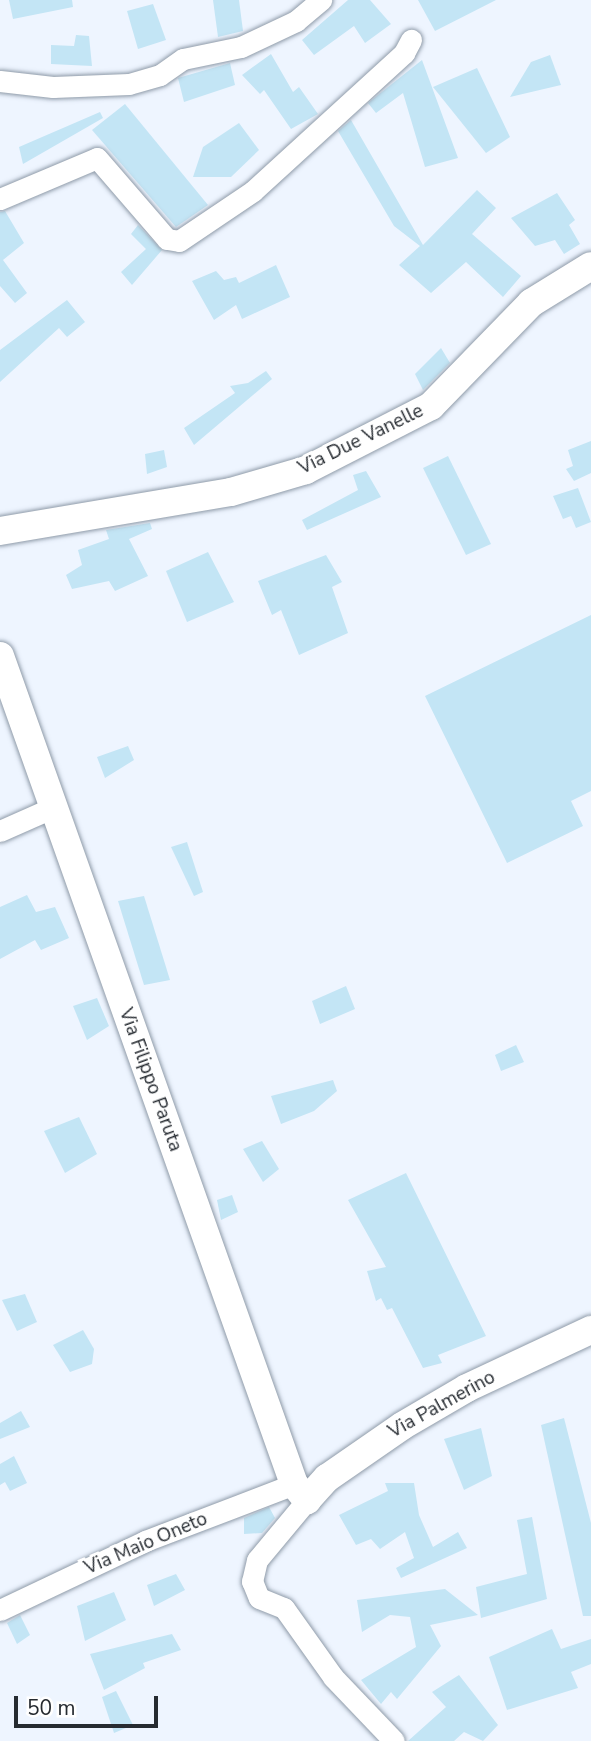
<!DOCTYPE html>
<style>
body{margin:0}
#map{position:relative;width:591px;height:1741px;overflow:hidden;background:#eef5ff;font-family:"Nunito Sans",sans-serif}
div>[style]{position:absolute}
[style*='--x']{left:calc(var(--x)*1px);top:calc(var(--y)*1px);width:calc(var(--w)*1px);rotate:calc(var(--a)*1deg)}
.building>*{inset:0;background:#c3e5f5}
.roads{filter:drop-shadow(0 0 2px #8f9ba9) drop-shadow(0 0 2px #8f9ba9)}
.street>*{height:21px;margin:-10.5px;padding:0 10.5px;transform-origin:10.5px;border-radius:10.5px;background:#fff}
.secondary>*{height:28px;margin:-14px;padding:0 14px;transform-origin:14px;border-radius:14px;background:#fff}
span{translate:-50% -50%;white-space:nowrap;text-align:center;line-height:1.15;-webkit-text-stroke:6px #fff;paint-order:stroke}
.street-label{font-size:19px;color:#262b31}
.scale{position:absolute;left:14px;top:1696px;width:144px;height:32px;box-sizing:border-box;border:4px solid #262b31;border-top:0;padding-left:9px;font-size:21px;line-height:24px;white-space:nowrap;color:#262b31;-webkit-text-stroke:5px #fff;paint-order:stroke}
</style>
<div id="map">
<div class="building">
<i style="clip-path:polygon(9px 0,72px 0,73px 7px,13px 19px)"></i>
<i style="clip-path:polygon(213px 0,239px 0,243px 31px,218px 37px)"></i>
<i style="clip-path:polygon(348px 0,370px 0,391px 24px,365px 43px,354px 26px,314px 55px,302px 40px)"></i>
<i style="clip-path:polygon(418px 0,496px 0,435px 31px)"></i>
<i style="clip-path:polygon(153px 4px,166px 40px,138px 49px,127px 11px)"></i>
<i style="clip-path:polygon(76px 35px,89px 36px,92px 66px,51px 64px,51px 45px,74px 46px)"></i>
<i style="clip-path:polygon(271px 54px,293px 92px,299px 87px,318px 114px,291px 129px,264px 90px,260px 94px,242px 75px)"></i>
<i style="clip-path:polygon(550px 55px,561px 85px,510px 97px,531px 62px)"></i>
<i style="clip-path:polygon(422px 60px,458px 158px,425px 167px,403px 93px,376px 113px,368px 103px)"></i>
<i style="clip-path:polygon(230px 63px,235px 85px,184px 102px,178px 78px)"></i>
<i style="clip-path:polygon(477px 68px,510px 137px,486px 153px,433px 87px)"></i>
<i style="clip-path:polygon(125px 104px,208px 205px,176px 227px,92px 130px)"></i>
<i style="clip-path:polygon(100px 112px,103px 118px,23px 164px,19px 147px)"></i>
<i style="clip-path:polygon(351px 120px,423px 245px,477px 190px,496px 208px,472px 234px,521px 276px,503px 297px,466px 262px,431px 293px,399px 265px,420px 246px,394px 226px,338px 131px)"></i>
<i style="clip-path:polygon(239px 123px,259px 150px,231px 177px,193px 177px,203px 147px)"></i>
<i style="clip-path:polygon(557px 193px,575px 220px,569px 225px,580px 244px,564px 254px,555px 240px,535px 246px,511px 218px)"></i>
<i style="clip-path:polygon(5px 211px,24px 243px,3px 260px,27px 293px,15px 303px,0 286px,0 212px)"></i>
<i style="clip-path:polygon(138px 225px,162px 250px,132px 285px,121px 272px,146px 249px,131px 234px)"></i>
<i style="clip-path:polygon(276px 265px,290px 297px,242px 319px,236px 305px,214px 320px,192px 281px,216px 271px,224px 280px,236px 277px,239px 283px)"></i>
<i style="clip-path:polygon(67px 300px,85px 322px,67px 337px,59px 328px,0 382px,0 350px)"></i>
<i style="clip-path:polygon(441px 348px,450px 363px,423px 390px,415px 374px)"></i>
<i style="clip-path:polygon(266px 371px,272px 379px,194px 445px,184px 428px,235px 393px,230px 386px,248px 383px)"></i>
<i style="clip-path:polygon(591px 441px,591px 473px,574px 481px,566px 469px,573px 466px,568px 450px)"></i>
<i style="clip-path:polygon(164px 450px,167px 467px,147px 474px,145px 454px)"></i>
<i style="clip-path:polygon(448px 456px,491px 544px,466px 555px,423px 468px)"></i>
<i style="clip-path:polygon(366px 471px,381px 497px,307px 530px,302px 520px,358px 490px,353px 475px)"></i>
<i style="clip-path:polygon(578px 488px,591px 522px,576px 528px,571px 516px,563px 519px,553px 496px)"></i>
<i style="clip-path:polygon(150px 523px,152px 529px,129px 539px,148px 576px,115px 591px,109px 581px,72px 589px,66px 575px,82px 565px,78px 550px,109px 539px,106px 530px)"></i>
<i style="clip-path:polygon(208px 552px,234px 602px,187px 622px,166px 571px)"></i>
<i style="clip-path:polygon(326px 555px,342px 582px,332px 587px,348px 633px,299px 655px,281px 610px,272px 615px,258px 581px)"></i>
<i style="clip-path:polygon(591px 615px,591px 791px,571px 801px,583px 826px,507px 863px,425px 696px)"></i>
<i style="clip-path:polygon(128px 746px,134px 760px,105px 778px,97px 757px)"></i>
<i style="clip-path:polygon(187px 842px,203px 892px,194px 896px,171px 847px)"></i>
<i style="clip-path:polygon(27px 895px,36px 912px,55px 907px,69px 938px,41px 950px,35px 940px,0 959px,0 907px)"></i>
<i style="clip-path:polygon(144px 896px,170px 980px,144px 985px,118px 901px)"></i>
<i style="clip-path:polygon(346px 986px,355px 1009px,320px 1024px,312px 1001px)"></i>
<i style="clip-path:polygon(97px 998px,109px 1026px,87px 1040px,73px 1006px)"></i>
<i style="clip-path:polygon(516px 1045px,524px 1062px,501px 1071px,495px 1055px)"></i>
<i style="clip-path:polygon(333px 1080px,337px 1091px,314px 1111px,281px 1124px,271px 1096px)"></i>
<i style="clip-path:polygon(79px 1117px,97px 1154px,65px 1173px,44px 1131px)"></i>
<i style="clip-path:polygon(262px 1141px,279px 1169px,263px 1182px,243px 1149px)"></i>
<i style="clip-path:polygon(406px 1173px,486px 1336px,438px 1355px,442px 1363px,423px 1368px,392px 1308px,387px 1310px,381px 1298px,376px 1301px,367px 1271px,386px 1267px,348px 1200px)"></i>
<i style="clip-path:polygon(232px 1195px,238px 1212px,221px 1220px,217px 1200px)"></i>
<i style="clip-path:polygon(25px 1294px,37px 1322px,17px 1331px,2px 1300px)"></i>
<i style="clip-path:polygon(83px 1330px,94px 1349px,92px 1364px,70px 1372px,53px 1345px)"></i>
<i style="clip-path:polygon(21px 1411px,30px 1427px,0 1439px,0 1423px)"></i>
<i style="clip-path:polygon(564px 1418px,591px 1523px,591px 1616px,583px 1616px,541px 1425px)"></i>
<i style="clip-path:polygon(481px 1428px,492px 1476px,464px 1490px,444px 1439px)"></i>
<i style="clip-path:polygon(14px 1456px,27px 1483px,10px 1491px,5px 1482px,0 1485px,0 1464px)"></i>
<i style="clip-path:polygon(385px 1483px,414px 1483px,419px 1515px,433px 1547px,458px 1532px,467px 1548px,401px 1578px,396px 1568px,414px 1558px,405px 1532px,380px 1549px,371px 1539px,356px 1545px,339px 1515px,388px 1491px)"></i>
<i style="clip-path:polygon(269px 1507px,275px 1518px,262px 1533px,244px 1534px,244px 1518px)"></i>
<i style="clip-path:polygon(532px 1517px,547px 1599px,481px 1618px,476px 1587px,527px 1574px,517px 1520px)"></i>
<i style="clip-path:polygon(176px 1574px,185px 1590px,154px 1606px,147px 1585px)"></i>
<i style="clip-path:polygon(445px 1589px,478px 1615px,430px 1625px,441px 1646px,397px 1699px,391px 1692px,381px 1704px,361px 1680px,416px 1647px,410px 1617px,390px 1615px,362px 1632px,357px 1600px)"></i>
<i style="clip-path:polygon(114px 1592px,126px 1620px,85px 1641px,77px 1606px)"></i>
<i style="clip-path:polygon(20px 1615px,30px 1635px,17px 1644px,7px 1623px)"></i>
<i style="clip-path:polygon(552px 1629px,561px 1649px,591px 1639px,591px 1664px,571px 1672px,578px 1688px,507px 1710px,489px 1657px)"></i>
<i style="clip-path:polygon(172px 1634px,181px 1650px,143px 1663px,145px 1668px,104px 1690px,90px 1654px)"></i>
<i style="clip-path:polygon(459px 1675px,498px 1725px,483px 1741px,464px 1732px,454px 1741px,408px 1741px,446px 1707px,432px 1692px)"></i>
<i style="clip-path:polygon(116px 1691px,133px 1725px,114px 1733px,102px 1697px)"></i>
</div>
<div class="roads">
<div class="street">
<i style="--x:0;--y:81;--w:53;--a:6.5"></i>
<i style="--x:53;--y:87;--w:76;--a:-2.3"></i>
<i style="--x:129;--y:84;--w:32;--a:-16"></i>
<i style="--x:160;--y:75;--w:28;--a:-35"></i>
<i style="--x:183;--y:59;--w:59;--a:-11.7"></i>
<i style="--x:241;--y:47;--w:61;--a:-25.3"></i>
<i style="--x:296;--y:21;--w:33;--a:-40"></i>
<i style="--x:0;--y:199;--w:105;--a:-22.9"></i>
<i style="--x:97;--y:158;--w:107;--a:49.2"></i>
<i style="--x:167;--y:239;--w:12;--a:9"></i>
<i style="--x:179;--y:241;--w:89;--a:-34"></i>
<i style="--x:253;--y:191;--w:205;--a:-42.4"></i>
<i style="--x:404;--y:53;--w:15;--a:-62"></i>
<i style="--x:0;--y:831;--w:57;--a:-23.9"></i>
<i style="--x:307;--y:1500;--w:78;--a:129.8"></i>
<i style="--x:257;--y:1560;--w:22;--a:103"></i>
<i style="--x:252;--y:1581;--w:18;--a:68"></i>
<i style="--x:259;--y:1598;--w:27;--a:22"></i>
<i style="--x:284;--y:1608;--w:85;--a:54.6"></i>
<i style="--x:333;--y:1677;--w:88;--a:46.4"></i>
<i style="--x:0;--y:1610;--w:161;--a:-25.4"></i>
<i style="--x:145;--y:1541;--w:160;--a:-20.9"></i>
</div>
<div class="secondary">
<i style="--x:0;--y:531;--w:234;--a:-9.6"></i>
<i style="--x:231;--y:492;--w:78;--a:-16.3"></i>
<i style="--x:306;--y:470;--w:140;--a:-27.1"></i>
<i style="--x:431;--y:406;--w:144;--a:-45.8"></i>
<i style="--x:531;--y:303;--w:70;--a:-31.7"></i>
<i style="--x:0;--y:656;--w:879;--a:70.45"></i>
<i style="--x:294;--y:1484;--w:21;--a:51"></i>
<i style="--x:307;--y:1500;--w:30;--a:-48"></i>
<i style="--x:327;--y:1478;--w:91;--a:-34.7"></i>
<i style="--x:402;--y:1426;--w:75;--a:-30.3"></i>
<i style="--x:467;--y:1388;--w:137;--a:-25.1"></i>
</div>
</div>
<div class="street-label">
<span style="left:361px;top:440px;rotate:-26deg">Via Due Vanelle</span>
<span style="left:150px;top:1080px;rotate:70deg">Via Filippo Paruta</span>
<span style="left:442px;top:1405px;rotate:-29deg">Via Palmerino</span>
<span style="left:146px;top:1544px;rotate:-23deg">Via Maio Oneto</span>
</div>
<div class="scale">50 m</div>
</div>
